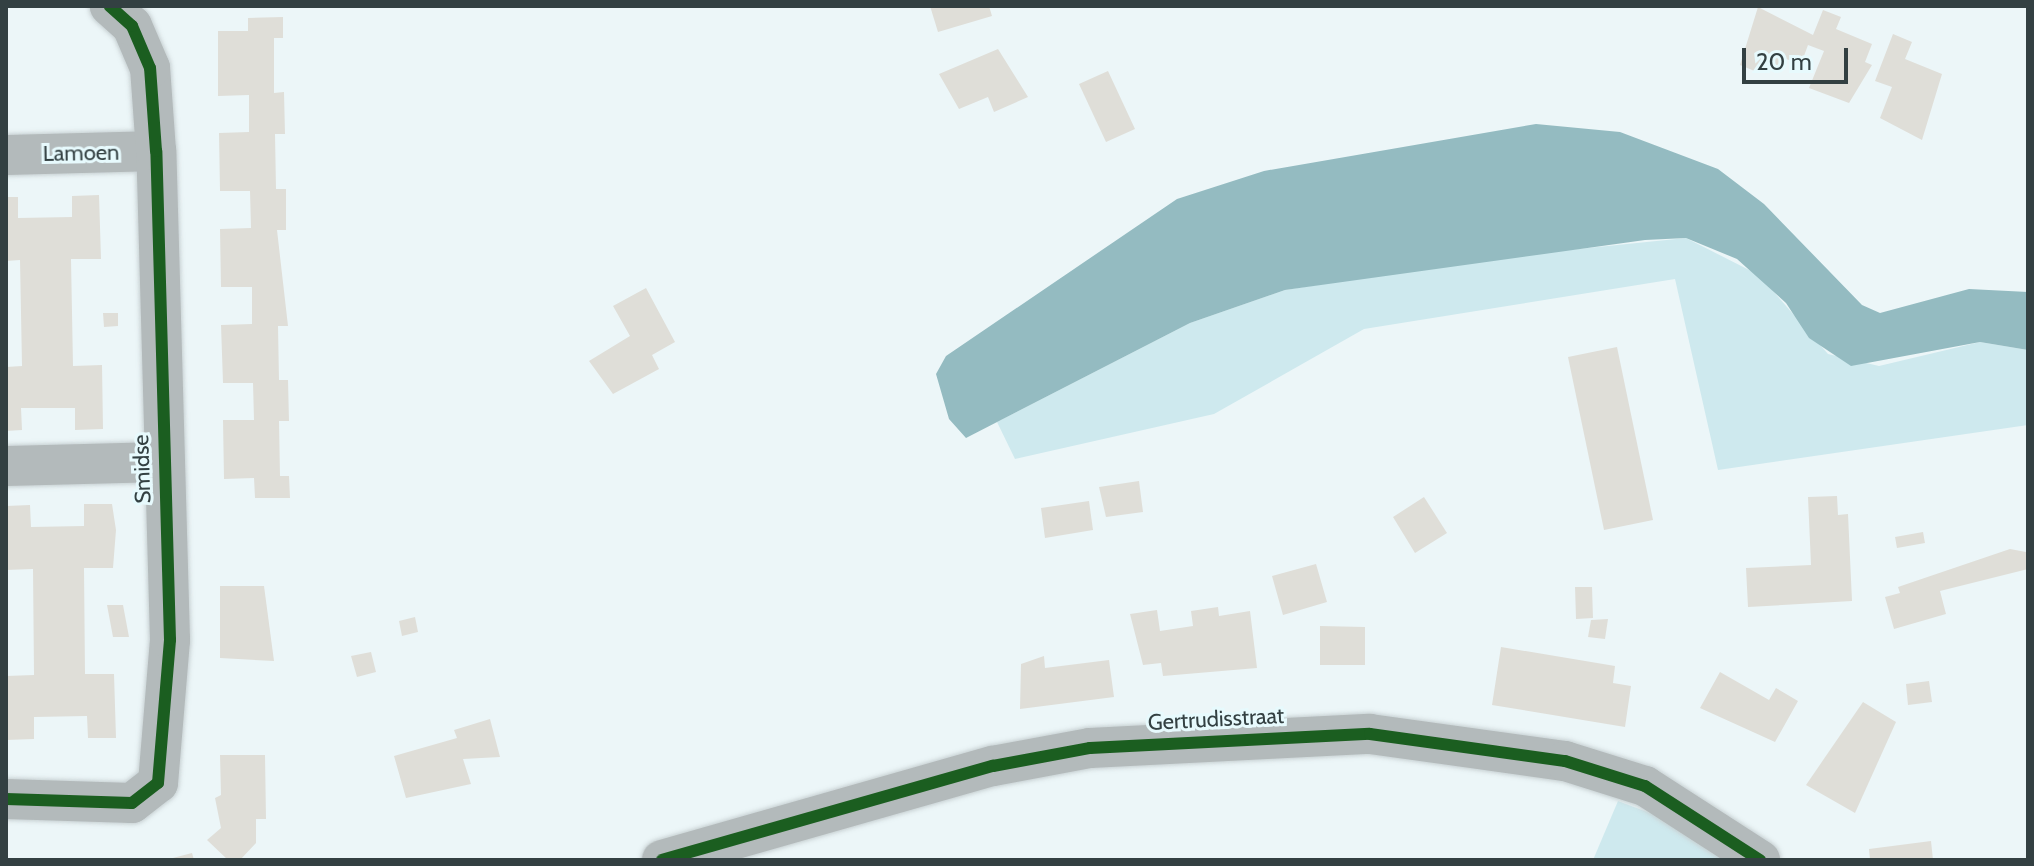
<!DOCTYPE html>
<style>
body{margin:0}
#map{position:relative;width:2034px;height:866px;overflow:hidden;background:#ecf6f8;font-family:Cabin,sans-serif}
div>[style]{position:absolute}
[style*='--x']{left:calc(var(--x)*1px);top:calc(var(--y)*1px);width:calc(var(--w)*1px);rotate:calc(var(--a)*1deg)}
.green>*{inset:0;background:#cee9ee}
.water>*{inset:0;background:#94bbc1}
.building>*{inset:0;background:#dfded8}
.roads{filter:drop-shadow(0 0 2px #c8d1d3) drop-shadow(0 0 2px #c8d1d3)}
.minor>*{height:40px;margin:-20px;padding:0 20px;transform-origin:20px;border-radius:20px;background:#b3babb}
.cycleway>*{height:12px;margin:-6px;padding:0 6px;transform-origin:6px;border-radius:6px;background:#1b5e20}
span{translate:-50% -50%;white-space:nowrap;text-align:center;line-height:1.15;-webkit-text-stroke:6px #e7fafd;paint-order:stroke}
.street-label{font-size:22px;color:#334042}
.frame{position:absolute;inset:0;border:8px solid #334042;pointer-events:none}
.scale{position:absolute;left:1742px;top:48px;width:106px;height:36px;box-sizing:border-box;border:4px solid #334042;border-top:0;padding-left:10px;font-size:24px;line-height:28px;white-space:nowrap;color:#334042;-webkit-text-stroke:6px #e7fafd;paint-order:stroke}
</style>
<div id="map">
<div class="green">
<i style="clip-path:polygon(1686px 238px,1759px 275px,1828px 354px,1879px 366px,1980px 342px,2028px 350px,2028px 425px,1718px 470px,1675px 279px,1364px 329px,1214px 414px,1015px 459px,997px 422px,1190px 323px,1285px 290px,1490px 258px)"></i>
<i style="clip-path:polygon(1618px 801px,1666px 819px,1730px 860px,1593px 860px)"></i>
</div>
<div class="water">
<i style="clip-path:polygon(1536px 124px,1620px 132px,1718px 169px,1764px 204px,1862px 305px,1880px 313px,1969px 289px,2028px 292px,2028px 350px,1980px 342px,1851px 366px,1809px 338px,1786px 303px,1737px 259px,1686px 238px,1645px 240px,1285px 290px,1190px 323px,966px 438px,949px 419px,936px 374px,946px 356px,1177px 199px,1264px 171px)"></i>
</div>
<div class="building">
<i style="clip-path:polygon(930px 6px,989px 6px,992px 16px,938px 32px)"></i>
<i style="clip-path:polygon(1758px 7px,1813px 35px,1823px 10px,1841px 17px,1836px 29px,1872px 44px,1865px 62px,1872px 65px,1849px 103px,1809px 88px,1824px 51px,1808px 45px,1801px 64px,1786px 59px,1782px 68px,1766px 62px,1757px 72px,1740px 65px)"></i>
<i style="clip-path:polygon(283px 17px,283px 38px,274px 38px,274px 93px,284px 92px,285px 134px,275px 134px,276px 189px,286px 189px,286px 230px,277px 230px,288px 326px,278px 326px,279px 380px,288px 380px,289px 421px,279px 421px,280px 476px,289px 476px,290px 498px,255px 498px,254px 478px,224px 479px,223px 420px,254px 420px,253px 383px,223px 383px,221px 325px,252px 324px,252px 287px,221px 287px,220px 229px,251px 228px,250px 191px,220px 191px,219px 133px,249px 132px,249px 95px,218px 96px,218px 31px,248px 31px,248px 18px)"></i>
<i style="clip-path:polygon(1893px 34px,1912px 42px,1905px 59px,1942px 74px,1922px 140px,1880px 118px,1892px 87px,1875px 81px)"></i>
<i style="clip-path:polygon(998px 49px,1028px 97px,994px 112px,988px 97px,959px 109px,939px 74px)"></i>
<i style="clip-path:polygon(1108px 71px,1135px 129px,1106px 142px,1079px 84px)"></i>
<i style="clip-path:polygon(99px 195px,101px 259px,71px 259px,73px 366px,102px 365px,103px 429px,75px 430px,75px 408px,21px 408px,22px 430px,6px 431px,6px 367px,22px 366px,20px 260px,6px 261px,6px 197px,18px 197px,18px 218px,72px 217px,72px 196px)"></i>
<i style="clip-path:polygon(646px 288px,675px 342px,652px 355px,659px 369px,613px 394px,589px 361px,630px 336px,613px 306px)"></i>
<i style="clip-path:polygon(103px 313px,118px 313px,118px 326px,104px 327px)"></i>
<i style="clip-path:polygon(1617px 347px,1653px 520px,1604px 530px,1568px 357px)"></i>
<i style="clip-path:polygon(1139px 481px,1143px 512px,1106px 517px,1099px 487px)"></i>
<i style="clip-path:polygon(1837px 496px,1838px 515px,1848px 514px,1852px 601px,1748px 607px,1746px 568px,1811px 565px,1808px 497px)"></i>
<i style="clip-path:polygon(1424px 497px,1447px 533px,1415px 553px,1393px 517px)"></i>
<i style="clip-path:polygon(1089px 501px,1093px 530px,1045px 538px,1041px 508px)"></i>
<i style="clip-path:polygon(84px 504px,112px 504px,116px 530px,113px 568px,84px 568px,85px 674px,114px 674px,116px 738px,88px 738px,87px 716px,34px 717px,34px 739px,6px 740px,6px 676px,34px 675px,33px 569px,6px 570px,6px 506px,30px 505px,31px 527px,84px 526px)"></i>
<i style="clip-path:polygon(1923px 532px,1925px 543px,1897px 548px,1895px 537px)"></i>
<i style="clip-path:polygon(2010px 549px,2026px 552px,2028px 569px,1940px 591px,1946px 614px,1894px 629px,1885px 597px,1900px 593px,1898px 587px)"></i>
<i style="clip-path:polygon(1316px 564px,1327px 602px,1283px 615px,1272px 576px)"></i>
<i style="clip-path:polygon(220px 586px,264px 586px,274px 661px,220px 658px)"></i>
<i style="clip-path:polygon(1575px 587px,1592px 587px,1593px 618px,1576px 619px)"></i>
<i style="clip-path:polygon(107px 605px,123px 605px,129px 637px,113px 637px)"></i>
<i style="clip-path:polygon(1218px 607px,1219px 616px,1250px 611px,1257px 668px,1163px 676px,1161px 663px,1143px 665px,1130px 614px,1157px 610px,1160px 631px,1193px 626px,1191px 611px)"></i>
<i style="clip-path:polygon(415px 617px,418px 632px,402px 636px,399px 621px)"></i>
<i style="clip-path:polygon(1608px 619px,1605px 639px,1588px 637px,1591px 620px)"></i>
<i style="clip-path:polygon(1320px 626px,1365px 627px,1365px 665px,1320px 665px)"></i>
<i style="clip-path:polygon(1501px 647px,1615px 666px,1613px 683px,1631px 686px,1625px 727px,1492px 705px)"></i>
<i style="clip-path:polygon(371px 652px,376px 672px,357px 677px,351px 656px)"></i>
<i style="clip-path:polygon(1044px 656px,1045px 668px,1109px 660px,1114px 697px,1020px 709px,1021px 664px)"></i>
<i style="clip-path:polygon(1720px 672px,1769px 700px,1776px 688px,1798px 701px,1775px 742px,1700px 708px)"></i>
<i style="clip-path:polygon(1929px 681px,1932px 702px,1908px 705px,1906px 684px)"></i>
<i style="clip-path:polygon(1863px 702px,1896px 722px,1855px 813px,1806px 785px)"></i>
<i style="clip-path:polygon(490px 719px,500px 757px,463px 759px,471px 784px,406px 798px,394px 756px,457px 738px,454px 730px)"></i>
<i style="clip-path:polygon(220px 755px,265px 755px,266px 819px,256px 819px,256px 843px,240px 860px,228px 860px,207px 840px,221px 828px,215px 798px,221px 795px)"></i>
<i style="clip-path:polygon(1931px 841px,1933px 860px,1870px 860px,1869px 849px)"></i>
<i style="clip-path:polygon(192px 853px,194px 860px,169px 860px,169px 859px)"></i>
</div>
<div class="roads">
<div class="minor">
<i style="--x:6;--y:155;--w:150;--a:-1.5"></i>
<i style="--x:6;--y:466;--w:154;--a:-1.5"></i>
<i style="--x:6;--y:799;--w:126;--a:1.8"></i>
<i style="--x:132;--y:803;--w:33;--a:-38"></i>
<i style="--x:158;--y:783;--w:144;--a:-85.2"></i>
<i style="--x:170;--y:640;--w:489;--a:-91.6"></i>
<i style="--x:156;--y:151;--w:83;--a:-94.1"></i>
<i style="--x:150;--y:68;--w:46;--a:-113.2"></i>
<i style="--x:132;--y:26;--w:30;--a:-138"></i>
<i style="--x:662;--y:860;--w:344;--a:-15.9"></i>
<i style="--x:993;--y:766;--w:99;--a:-10.5"></i>
<i style="--x:1090;--y:748;--w:280;--a:-2.9"></i>
<i style="--x:1370;--y:734;--w:197;--a:7.9"></i>
<i style="--x:1565;--y:761;--w:84;--a:17.4"></i>
<i style="--x:1645;--y:786;--w:137;--a:32.8"></i>
</div>
</div>
<div class="cycleway">
<i style="--x:6;--y:799;--w:126;--a:1.8"></i>
<i style="--x:132;--y:803;--w:33;--a:-38"></i>
<i style="--x:158;--y:783;--w:144;--a:-85.2"></i>
<i style="--x:170;--y:640;--w:489;--a:-91.6"></i>
<i style="--x:156;--y:151;--w:83;--a:-94.1"></i>
<i style="--x:150;--y:68;--w:46;--a:-113.2"></i>
<i style="--x:132;--y:26;--w:30;--a:-138"></i>
<i style="--x:662;--y:860;--w:344;--a:-15.9"></i>
<i style="--x:993;--y:766;--w:99;--a:-10.5"></i>
<i style="--x:1090;--y:748;--w:280;--a:-2.9"></i>
<i style="--x:1370;--y:734;--w:197;--a:7.9"></i>
<i style="--x:1565;--y:761;--w:84;--a:17.4"></i>
<i style="--x:1645;--y:786;--w:137;--a:32.8"></i>
</div>
<div class="street-label">
<span style="left:81px;top:153px;rotate:-1deg">Lamoen</span>
<span style="left:142px;top:469px;rotate:-92deg">Smidse</span>
<span style="left:1216px;top:719px;rotate:-3deg">Gertrudisstraat</span>
</div>
<div class="frame"></div>
<div class="scale">20 m</div>
</div>
